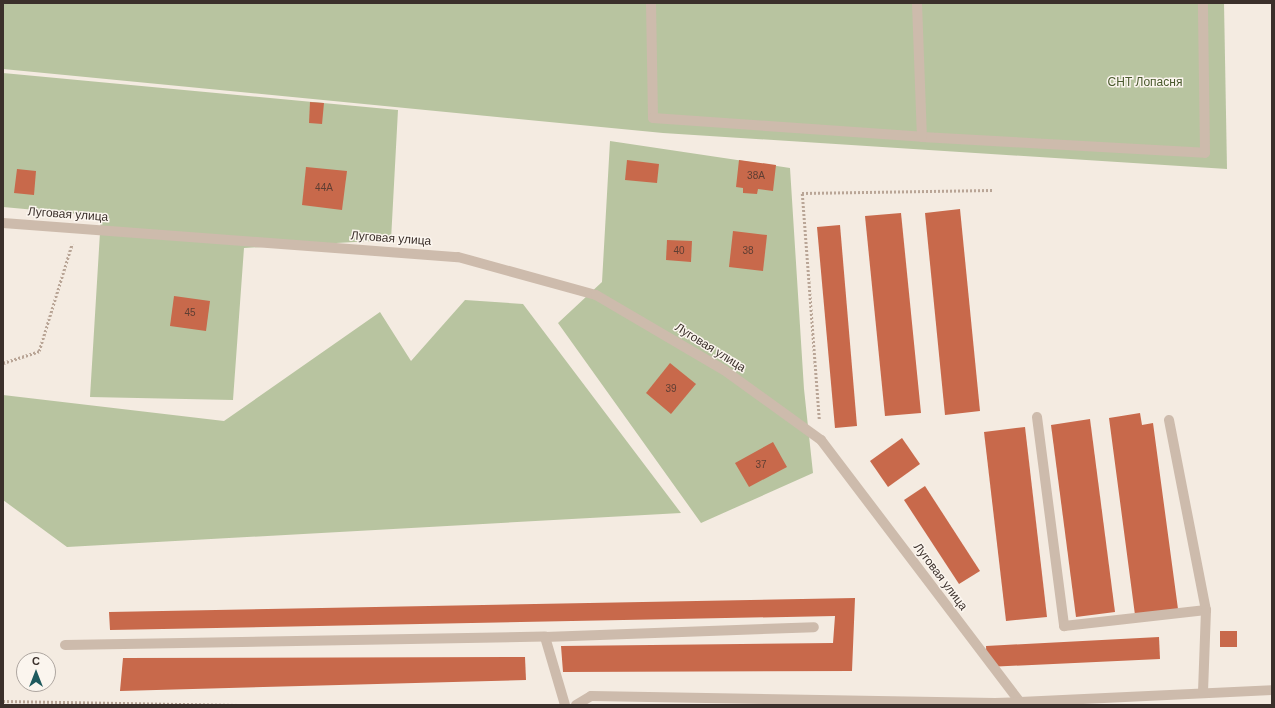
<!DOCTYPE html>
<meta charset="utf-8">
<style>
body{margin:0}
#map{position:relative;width:1275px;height:708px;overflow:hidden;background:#f4ebe1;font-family:Arial,sans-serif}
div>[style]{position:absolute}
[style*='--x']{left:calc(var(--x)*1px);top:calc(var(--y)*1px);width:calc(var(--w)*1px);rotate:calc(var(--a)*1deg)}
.green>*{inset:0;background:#b8c4a0}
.building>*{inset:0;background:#c8694b}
.path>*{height:2.5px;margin-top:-1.25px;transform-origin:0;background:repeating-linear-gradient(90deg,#b9a596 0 2px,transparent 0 4px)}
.minor>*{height:10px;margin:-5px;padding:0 5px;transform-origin:5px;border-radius:5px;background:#cdbbac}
span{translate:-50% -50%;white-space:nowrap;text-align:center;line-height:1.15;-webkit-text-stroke:3px #fbf5ee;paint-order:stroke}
.number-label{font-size:10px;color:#5e3e33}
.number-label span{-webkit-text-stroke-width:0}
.park-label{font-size:12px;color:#4a5a2e}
.street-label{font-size:12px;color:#3b302b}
.frame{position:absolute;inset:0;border:4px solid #3b302b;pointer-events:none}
.north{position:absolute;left:16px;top:652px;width:40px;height:40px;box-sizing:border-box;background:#fbf5ee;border:1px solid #aea6a0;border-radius:50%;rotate:0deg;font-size:11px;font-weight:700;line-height:16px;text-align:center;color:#3b302b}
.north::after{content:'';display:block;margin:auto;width:14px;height:18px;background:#1f5a5e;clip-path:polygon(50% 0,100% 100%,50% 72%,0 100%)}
</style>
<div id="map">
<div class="green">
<i style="clip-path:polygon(3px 3px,1224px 3px,1227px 169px,663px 133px,3px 69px)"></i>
<i style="clip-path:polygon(3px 73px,398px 110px,391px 240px,244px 248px,233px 400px,90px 397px,101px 216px,3px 207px)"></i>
<i style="clip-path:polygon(610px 141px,790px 168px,804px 389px,813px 473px,701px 523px,558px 323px,602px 282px)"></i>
<i style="clip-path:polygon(465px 300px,523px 304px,681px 513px,67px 547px,3px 500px,3px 395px,224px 421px,380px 312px,411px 361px)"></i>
</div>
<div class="building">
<i style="clip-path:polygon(310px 102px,324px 103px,322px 124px,309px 123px)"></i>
<i style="clip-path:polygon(627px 160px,659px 164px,657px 183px,625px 180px)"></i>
<i style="clip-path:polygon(739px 160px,776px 165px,773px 191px,758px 189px,757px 194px,743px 193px,743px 188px,736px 187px)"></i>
<i style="clip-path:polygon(306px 167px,347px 171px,342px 210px,302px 205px)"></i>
<i style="clip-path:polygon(17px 169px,36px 171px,34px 195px,14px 193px)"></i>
<i style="clip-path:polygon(960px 209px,980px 411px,945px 415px,925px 213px)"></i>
<i style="clip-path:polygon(901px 213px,921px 413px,885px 416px,865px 216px)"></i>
<i style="clip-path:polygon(840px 225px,857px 426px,835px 428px,817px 227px)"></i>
<i style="clip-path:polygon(733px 231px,767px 235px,763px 271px,729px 267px)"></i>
<i style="clip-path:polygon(667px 240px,692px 241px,691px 262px,666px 260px)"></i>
<i style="clip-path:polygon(174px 296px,210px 301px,206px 331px,170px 326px)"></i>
<i style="clip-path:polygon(670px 363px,696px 384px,671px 414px,646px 393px)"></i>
<i style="clip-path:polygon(1140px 413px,1142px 425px,1153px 423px,1178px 609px,1135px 615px,1109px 418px)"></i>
<i style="clip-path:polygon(1090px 419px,1115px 612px,1076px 617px,1051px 425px)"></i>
<i style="clip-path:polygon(1025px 427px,1047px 617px,1006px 621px,984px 432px)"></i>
<i style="clip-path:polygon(902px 438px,920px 464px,888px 487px,870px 461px)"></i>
<i style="clip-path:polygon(773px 442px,787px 467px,749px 487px,735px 463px)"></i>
<i style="clip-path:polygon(925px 486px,980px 571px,959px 584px,904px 500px)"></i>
<i style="clip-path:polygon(855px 598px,852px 671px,563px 672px,561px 646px,833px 643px,835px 616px,110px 630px,109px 612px)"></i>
<i style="clip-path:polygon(1220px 631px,1237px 631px,1237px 647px,1220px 647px)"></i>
<i style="clip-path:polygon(1159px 637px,1160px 659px,987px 667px,986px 646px)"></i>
<i style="clip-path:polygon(525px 657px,526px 680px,120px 691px,123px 658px)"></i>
</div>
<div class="path">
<i style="--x:3;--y:363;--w:38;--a:-18"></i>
<i style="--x:39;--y:351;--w:112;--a:-72.9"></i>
<i style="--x:819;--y:419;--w:227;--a:-94.3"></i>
<i style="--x:802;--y:193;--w:191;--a:-0.9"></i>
<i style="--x:3;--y:701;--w:236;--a:1"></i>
</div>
<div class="minor">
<i style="--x:651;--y:3;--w:115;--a:89"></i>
<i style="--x:653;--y:118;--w:270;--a:4"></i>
<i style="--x:922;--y:137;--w:283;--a:3.2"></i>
<i style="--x:1205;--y:153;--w:150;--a:-90.8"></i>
<i style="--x:917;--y:3;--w:134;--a:87.9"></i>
<i style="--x:3;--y:223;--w:456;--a:4.3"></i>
<i style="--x:458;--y:257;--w:143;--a:15.4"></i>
<i style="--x:596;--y:295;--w:148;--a:30.4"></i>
<i style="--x:724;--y:370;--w:120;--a:35.8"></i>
<i style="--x:821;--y:440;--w:329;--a:52.8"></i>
<i style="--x:1020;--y:702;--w:252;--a:-2.7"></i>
<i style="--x:1037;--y:417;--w:211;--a:82.6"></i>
<i style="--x:1064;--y:626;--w:143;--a:-6.4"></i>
<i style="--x:1169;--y:420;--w:194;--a:79"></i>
<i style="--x:1206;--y:610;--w:83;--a:92.1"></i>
<i style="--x:545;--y:637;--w:269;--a:-2.1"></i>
<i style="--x:65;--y:645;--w:480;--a:-1"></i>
<i style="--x:545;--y:637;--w:71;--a:73.6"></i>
<i style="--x:576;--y:705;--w:17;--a:-31"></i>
<i style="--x:591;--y:696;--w:404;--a:1"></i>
<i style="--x:995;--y:705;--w:2;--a:-90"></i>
<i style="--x:995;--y:703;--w:25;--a:-2"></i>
</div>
<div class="number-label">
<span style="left:756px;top:176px">38А</span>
<span style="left:324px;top:188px">44А</span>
<span style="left:679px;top:251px">40</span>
<span style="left:748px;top:251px">38</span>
<span style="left:190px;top:313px">45</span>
<span style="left:671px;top:389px">39</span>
<span style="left:761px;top:465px">37</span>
</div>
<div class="park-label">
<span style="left:1145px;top:83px">СНТ Лопасня</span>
</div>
<div class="street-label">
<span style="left:68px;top:215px;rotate:4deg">Луговая улица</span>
<span style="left:391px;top:239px;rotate:4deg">Луговая улица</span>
<span style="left:710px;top:348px;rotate:32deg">Луговая улица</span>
<span style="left:940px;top:577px;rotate:53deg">Луговая улица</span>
</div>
<div class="frame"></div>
<div class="north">С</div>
</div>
